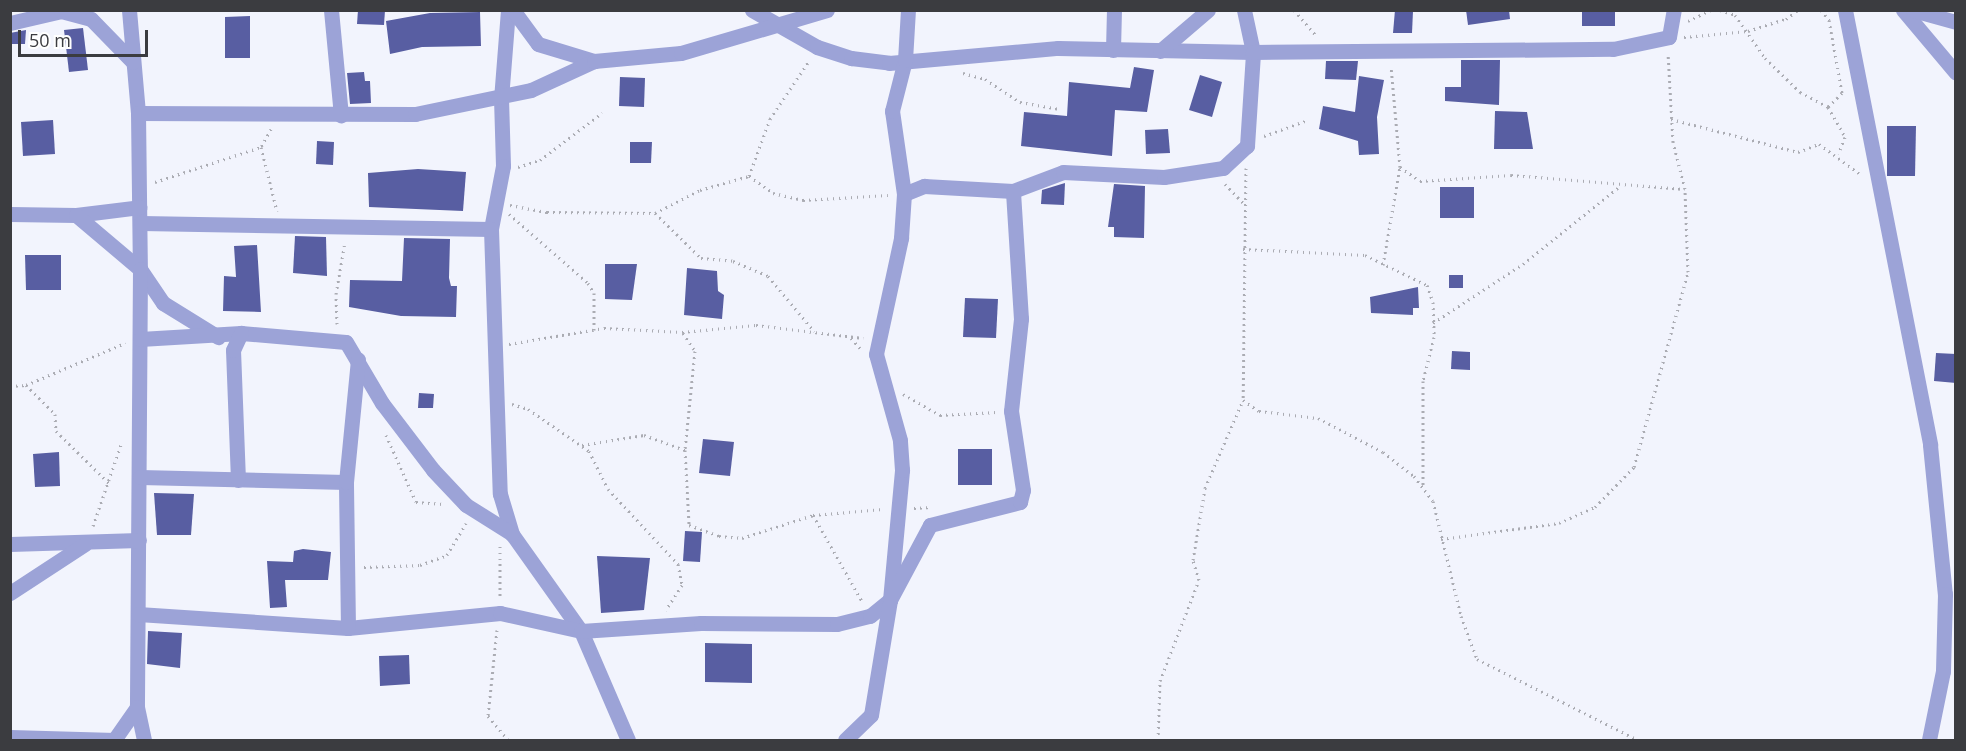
<!DOCTYPE html>
<style>
body{margin:0}
#map{position:relative;width:1966px;height:751px;overflow:hidden;background:#f2f4fd;font-family:"Open Sans",sans-serif}
div>[style]{position:absolute}
[style*='--x']{left:calc(var(--x)*1px);top:calc(var(--y)*1px);width:calc(var(--w)*1px);rotate:calc(var(--a)*1deg)}
.building>*{inset:0;background:#585ea2}
.path>*{height:3px;margin-top:-1.5px;transform-origin:0;background:repeating-linear-gradient(90deg,#abacb3 0 1.5px,transparent 0 6px)}
.street>*{height:15px;margin:-7.5px;padding:0 7.5px;transform-origin:7.5px;border-radius:7.5px;background:#9ca3d7}
span{translate:-50% -50%;white-space:nowrap;text-align:center;line-height:1.15;-webkit-text-stroke:6px #fff;paint-order:stroke}
.frame{position:absolute;inset:0;border:12px solid #3b3c40;pointer-events:none}
.scale{position:absolute;left:18px;top:30px;width:130px;height:27px;box-sizing:border-box;border:3px solid #3b3c40;border-top:0;padding-left:8px;font-size:18px;line-height:21px;white-space:nowrap;color:#3b3c40;-webkit-text-stroke:4px #fff;paint-order:stroke}
</style>
<div id="map">
<div class="building">
<i style="clip-path:polygon(358px 10px,385px 10px,384px 25px,357px 24px)"></i>
<i style="clip-path:polygon(1395px 10px,1413px 11px,1412px 33px,1393px 33px)"></i>
<i style="clip-path:polygon(1466px 10px,1509px 10px,1510px 19px,1468px 25px)"></i>
<i style="clip-path:polygon(1582px 10px,1615px 10px,1615px 26px,1582px 26px)"></i>
<i style="clip-path:polygon(480px 12px,481px 46px,422px 47px,390px 54px,386px 21px,430px 13px)"></i>
<i style="clip-path:polygon(250px 16px,250px 58px,225px 58px,225px 17px)"></i>
<i style="clip-path:polygon(83px 28px,88px 70px,69px 72px,64px 30px)"></i>
<i style="clip-path:polygon(26px 30px,25px 44px,10px 44px,10px 33px)"></i>
<i style="clip-path:polygon(1461px 60px,1500px 60px,1499px 105px,1445px 101px,1445px 87px,1461px 87px)"></i>
<i style="clip-path:polygon(1326px 61px,1358px 61px,1356px 80px,1325px 79px)"></i>
<i style="clip-path:polygon(1134px 67px,1154px 70px,1147px 112px,1115px 110px,1112px 156px,1021px 146px,1024px 112px,1067px 116px,1069px 82px,1130px 88px)"></i>
<i style="clip-path:polygon(364px 72px,365px 81px,370px 81px,371px 103px,350px 104px,347px 73px)"></i>
<i style="clip-path:polygon(1200px 75px,1222px 82px,1212px 117px,1189px 110px)"></i>
<i style="clip-path:polygon(1359px 76px,1384px 80px,1377px 117px,1379px 154px,1359px 155px,1358px 141px,1319px 129px,1323px 106px,1355px 112px)"></i>
<i style="clip-path:polygon(620px 77px,645px 78px,644px 107px,619px 106px)"></i>
<i style="clip-path:polygon(1495px 111px,1527px 112px,1533px 149px,1494px 149px)"></i>
<i style="clip-path:polygon(53px 120px,55px 154px,23px 156px,21px 122px)"></i>
<i style="clip-path:polygon(1887px 126px,1916px 126px,1915px 176px,1887px 176px)"></i>
<i style="clip-path:polygon(1168px 129px,1170px 153px,1146px 154px,1145px 130px)"></i>
<i style="clip-path:polygon(317px 141px,334px 142px,333px 165px,316px 164px)"></i>
<i style="clip-path:polygon(630px 142px,652px 142px,651px 163px,630px 163px)"></i>
<i style="clip-path:polygon(418px 169px,466px 172px,463px 211px,369px 207px,368px 173px)"></i>
<i style="clip-path:polygon(1065px 183px,1064px 205px,1041px 204px,1042px 190px)"></i>
<i style="clip-path:polygon(1114px 184px,1145px 186px,1144px 238px,1114px 237px,1114px 227px,1108px 227px)"></i>
<i style="clip-path:polygon(1440px 187px,1474px 187px,1474px 218px,1440px 218px)"></i>
<i style="clip-path:polygon(295px 236px,326px 237px,327px 276px,293px 273px)"></i>
<i style="clip-path:polygon(404px 238px,450px 239px,449px 278px,451px 286px,457px 286px,456px 317px,401px 316px,349px 307px,350px 280px,402px 281px)"></i>
<i style="clip-path:polygon(257px 245px,261px 312px,223px 311px,224px 276px,236px 277px,234px 246px)"></i>
<i style="clip-path:polygon(25px 255px,61px 255px,61px 290px,26px 290px)"></i>
<i style="clip-path:polygon(605px 264px,637px 264px,632px 300px,605px 299px)"></i>
<i style="clip-path:polygon(687px 268px,717px 271px,718px 291px,724px 295px,722px 319px,684px 315px)"></i>
<i style="clip-path:polygon(1449px 275px,1463px 275px,1463px 288px,1449px 288px)"></i>
<i style="clip-path:polygon(1418px 287px,1419px 308px,1413px 308px,1413px 315px,1371px 313px,1370px 297px)"></i>
<i style="clip-path:polygon(965px 298px,998px 299px,996px 338px,963px 337px)"></i>
<i style="clip-path:polygon(1452px 351px,1470px 352px,1470px 370px,1451px 369px)"></i>
<i style="clip-path:polygon(1936px 353px,1956px 354px,1956px 383px,1934px 381px)"></i>
<i style="clip-path:polygon(419px 393px,434px 394px,433px 408px,418px 408px)"></i>
<i style="clip-path:polygon(703px 439px,734px 442px,730px 476px,699px 473px)"></i>
<i style="clip-path:polygon(958px 449px,992px 449px,992px 485px,958px 485px)"></i>
<i style="clip-path:polygon(59px 452px,60px 486px,35px 487px,33px 454px)"></i>
<i style="clip-path:polygon(154px 493px,194px 494px,191px 535px,157px 535px)"></i>
<i style="clip-path:polygon(685px 531px,702px 532px,700px 562px,683px 561px)"></i>
<i style="clip-path:polygon(303px 549px,331px 552px,328px 580px,285px 580px,287px 607px,270px 608px,267px 561px,293px 562px,294px 551px)"></i>
<i style="clip-path:polygon(597px 556px,650px 558px,644px 610px,601px 613px)"></i>
<i style="clip-path:polygon(148px 631px,182px 633px,180px 668px,147px 664px)"></i>
<i style="clip-path:polygon(705px 643px,752px 644px,752px 683px,705px 682px)"></i>
<i style="clip-path:polygon(409px 655px,410px 684px,380px 686px,379px 656px)"></i>
</div>
<div class="path">
<i style="--x:1294;--y:10;--w:35;--a:49"></i>
<i style="--x:1720;--y:10;--w:16;--a:18"></i>
<i style="--x:1735;--y:15;--w:52;--a:55.1"></i>
<i style="--x:1765;--y:58;--w:49;--a:44.2"></i>
<i style="--x:1800;--y:92;--w:32;--a:28"></i>
<i style="--x:1828;--y:107;--w:34;--a:60"></i>
<i style="--x:1845;--y:137;--w:18;--a:112"></i>
<i style="--x:1821;--y:10;--w:13;--a:51"></i>
<i style="--x:1829;--y:20;--w:74;--a:79.9"></i>
<i style="--x:1842;--y:93;--w:20;--a:135"></i>
<i style="--x:1688;--y:21;--w:25;--a:-26"></i>
<i style="--x:1684;--y:37;--w:64;--a:-5.4"></i>
<i style="--x:1748;--y:31;--w:40;--a:-18"></i>
<i style="--x:1786;--y:19;--w:15;--a:-37"></i>
<i style="--x:963;--y:73;--w:23;--a:15"></i>
<i style="--x:985;--y:79;--w:42;--a:33.3"></i>
<i style="--x:1020;--y:102;--w:39;--a:10"></i>
<i style="--x:1671;--y:119;--w:131;--a:14.6"></i>
<i style="--x:1798;--y:152;--w:22;--a:-21"></i>
<i style="--x:1819;--y:144;--w:51;--a:36.2"></i>
<i style="--x:271;--y:129;--w:21;--a:119"></i>
<i style="--x:261;--y:147;--w:66;--a:76"></i>
<i style="--x:1264;--y:136;--w:44;--a:-20.1"></i>
<i style="--x:518;--y:167;--w:23;--a:-18"></i>
<i style="--x:540;--y:160;--w:78;--a:-37.2"></i>
<i style="--x:1400;--y:167;--w:24;--a:35"></i>
<i style="--x:1420;--y:181;--w:91;--a:-3.8"></i>
<i style="--x:1511;--y:175;--w:174;--a:4.6"></i>
<i style="--x:1246;--y:168;--w:232;--a:90.7"></i>
<i style="--x:1243;--y:400;--w:19;--a:35"></i>
<i style="--x:1259;--y:411;--w:59;--a:6.8"></i>
<i style="--x:1318;--y:418;--w:73;--a:27.6"></i>
<i style="--x:1383;--y:452;--w:39;--a:38"></i>
<i style="--x:1414;--y:476;--w:31;--a:53"></i>
<i style="--x:1433;--y:501;--w:118;--a:76.3"></i>
<i style="--x:1461;--y:616;--w:46;--a:69.6"></i>
<i style="--x:1477;--y:659;--w:180;--a:26.7"></i>
<i style="--x:749;--y:176;--w:29;--a:35"></i>
<i style="--x:773;--y:193;--w:31;--a:13"></i>
<i style="--x:803;--y:200;--w:85;--a:-3.4"></i>
<i style="--x:155;--y:182;--w:112;--a:-18.3"></i>
<i style="--x:1225;--y:184;--w:29;--a:46"></i>
<i style="--x:510;--y:205;--w:38;--a:11"></i>
<i style="--x:547;--y:212;--w:108;--a:0.5"></i>
<i style="--x:655;--y:213;--w:64;--a:44.4"></i>
<i style="--x:701;--y:258;--w:32;--a:5"></i>
<i style="--x:733;--y:261;--w:38;--a:23"></i>
<i style="--x:768;--y:276;--w:72;--a:50.1"></i>
<i style="--x:655;--y:213;--w:51;--a:-27.1"></i>
<i style="--x:700;--y:190;--w:51;--a:-15.9"></i>
<i style="--x:749;--y:176;--w:61;--a:-69.8"></i>
<i style="--x:770;--y:119;--w:70;--a:-56.1"></i>
<i style="--x:509;--y:214;--w:105;--a:41.1"></i>
<i style="--x:588;--y:283;--w:12;--a:59"></i>
<i style="--x:594;--y:293;--w:37;--a:90"></i>
<i style="--x:1243;--y:249;--w:122;--a:2.8"></i>
<i style="--x:1365;--y:255;--w:69;--a:25.8"></i>
<i style="--x:1427;--y:285;--w:18;--a:71"></i>
<i style="--x:1433;--y:302;--w:35;--a:88"></i>
<i style="--x:1434;--y:337;--w:45;--a:104"></i>
<i style="--x:1423;--y:381;--w:105;--a:90"></i>
<i style="--x:1383;--y:265;--w:99;--a:-80.2"></i>
<i style="--x:1400;--y:167;--w:101;--a:-95.1"></i>
<i style="--x:1433;--y:323;--w:108;--a:-33.2"></i>
<i style="--x:1523;--y:264;--w:124;--a:-38.8"></i>
<i style="--x:337;--y:324;--w:30;--a:-92"></i>
<i style="--x:336;--y:294;--w:53;--a:-80.2"></i>
<i style="--x:683;--y:333;--w:22;--a:56"></i>
<i style="--x:695;--y:351;--w:100;--a:95.8"></i>
<i style="--x:851;--y:338;--w:15;--a:48"></i>
<i style="--x:509;--y:344;--w:96;--a:-9.6"></i>
<i style="--x:604;--y:328;--w:78;--a:2.9"></i>
<i style="--x:682;--y:332;--w:74;--a:-5.4"></i>
<i style="--x:756;--y:325;--w:108;--a:6.9"></i>
<i style="--x:26;--y:385;--w:108;--a:-23"></i>
<i style="--x:10;--y:386;--w:16;--a:-4"></i>
<i style="--x:26;--y:385;--w:41;--a:45"></i>
<i style="--x:55;--y:414;--w:17;--a:87"></i>
<i style="--x:56;--y:431;--w:74;--a:44.5"></i>
<i style="--x:903;--y:394;--w:43;--a:29.6"></i>
<i style="--x:940;--y:415;--w:56;--a:-3.1"></i>
<i style="--x:512;--y:404;--w:17;--a:17"></i>
<i style="--x:528;--y:409;--w:74;--a:34.5"></i>
<i style="--x:589;--y:451;--w:42;--a:63.4"></i>
<i style="--x:608;--y:489;--w:103;--a:47"></i>
<i style="--x:678;--y:564;--w:21;--a:79"></i>
<i style="--x:682;--y:585;--w:30;--a:123"></i>
<i style="--x:386;--y:435;--w:73;--a:65.9"></i>
<i style="--x:416;--y:502;--w:27;--a:4"></i>
<i style="--x:582;--y:445;--w:63;--a:-9.2"></i>
<i style="--x:644;--y:435;--w:44;--a:20.1"></i>
<i style="--x:685;--y:450;--w:75;--a:86.9"></i>
<i style="--x:689;--y:525;--w:32;--a:20"></i>
<i style="--x:719;--y:536;--w:23;--a:5"></i>
<i style="--x:742;--y:538;--w:75;--a:-17.9"></i>
<i style="--x:813;--y:515;--w:70;--a:-4.9"></i>
<i style="--x:914;--y:508;--w:17;--a:-3"></i>
<i style="--x:813;--y:515;--w:101;--a:60.4"></i>
<i style="--x:93;--y:526;--w:89;--a:-71"></i>
<i style="--x:1441;--y:539;--w:119;--a:-7.7"></i>
<i style="--x:1559;--y:523;--w:39;--a:-24"></i>
<i style="--x:1595;--y:507;--w:56;--a:-45.7"></i>
<i style="--x:1634;--y:467;--w:202;--a:-74.5"></i>
<i style="--x:1688;--y:272;--w:83;--a:-92.1"></i>
<i style="--x:1685;--y:189;--w:49;--a:-104.3"></i>
<i style="--x:1673;--y:142;--w:89;--a:-93.2"></i>
<i style="--x:500;--y:546;--w:50;--a:90"></i>
<i style="--x:364;--y:567;--w:56;--a:-2"></i>
<i style="--x:420;--y:565;--w:29;--a:-20"></i>
<i style="--x:447;--y:555;--w:37;--a:-59"></i>
<i style="--x:497;--y:630;--w:86;--a:96"></i>
<i style="--x:488;--y:716;--w:31;--a:50"></i>
<i style="--x:1158;--y:740;--w:59;--a:-88.1"></i>
<i style="--x:1160;--y:681;--w:108;--a:-68.9"></i>
<i style="--x:1199;--y:580;--w:21;--a:-107"></i>
<i style="--x:1193;--y:560;--w:73;--a:-80.5"></i>
<i style="--x:1205;--y:488;--w:96;--a:-66.6"></i>
</div>
<div class="street">
<i style="--x:129;--y:10;--w:103;--a:85"></i>
<i style="--x:138;--y:113;--w:156;--a:89.3"></i>
<i style="--x:140;--y:269;--w:41;--a:55.9"></i>
<i style="--x:163;--y:303;--w:65;--a:31.7"></i>
<i style="--x:331;--y:10;--w:106;--a:84.6"></i>
<i style="--x:508;--y:10;--w:88;--a:94.5"></i>
<i style="--x:501;--y:98;--w:68;--a:88.3"></i>
<i style="--x:503;--y:166;--w:64;--a:100.8"></i>
<i style="--x:491;--y:229;--w:265;--a:88.1"></i>
<i style="--x:500;--y:494;--w:42;--a:73.3"></i>
<i style="--x:512;--y:534;--w:119;--a:54.6"></i>
<i style="--x:581;--y:631;--w:119;--a:66.7"></i>
<i style="--x:513;--y:10;--w:42;--a:53.7"></i>
<i style="--x:538;--y:44;--w:59;--a:16.9"></i>
<i style="--x:752;--y:10;--w:75;--a:29.6"></i>
<i style="--x:817;--y:47;--w:36;--a:18"></i>
<i style="--x:851;--y:58;--w:38;--a:7"></i>
<i style="--x:889;--y:63;--w:170;--a:-5.1"></i>
<i style="--x:1058;--y:48;--w:195;--a:1.2"></i>
<i style="--x:1253;--y:52;--w:43;--a:-102.1"></i>
<i style="--x:1845;--y:10;--w:443;--a:78.9"></i>
<i style="--x:1930;--y:445;--w:150;--a:84.3"></i>
<i style="--x:1945;--y:594;--w:77;--a:91.5"></i>
<i style="--x:1943;--y:671;--w:70;--a:101.5"></i>
<i style="--x:1903;--y:10;--w:82;--a:49.9"></i>
<i style="--x:1913;--y:10;--w:45;--a:15.6"></i>
<i style="--x:10;--y:23;--w:52;--a:-13.2"></i>
<i style="--x:61;--y:11;--w:31;--a:15"></i>
<i style="--x:91;--y:19;--w:60;--a:45.7"></i>
<i style="--x:1113;--y:50;--w:40;--a:-88.6"></i>
<i style="--x:1160;--y:51;--w:63;--a:-40.5"></i>
<i style="--x:138;--y:113;--w:277;--a:0.2"></i>
<i style="--x:415;--y:114;--w:118;--a:-11.7"></i>
<i style="--x:531;--y:90;--w:69;--a:-24.7"></i>
<i style="--x:594;--y:61;--w:87;--a:-5.3"></i>
<i style="--x:681;--y:53;--w:152;--a:-16.4"></i>
<i style="--x:904;--y:194;--w:22;--a:-22"></i>
<i style="--x:924;--y:186;--w:89;--a:3.2"></i>
<i style="--x:1013;--y:191;--w:53;--a:-20.8"></i>
<i style="--x:1063;--y:172;--w:101;--a:2.8"></i>
<i style="--x:1164;--y:177;--w:60;--a:-8.7"></i>
<i style="--x:1223;--y:168;--w:33;--a:-43"></i>
<i style="--x:1247;--y:146;--w:94;--a:-86.3"></i>
<i style="--x:1253;--y:52;--w:360;--a:-0.5"></i>
<i style="--x:1613;--y:49;--w:57;--a:-12.1"></i>
<i style="--x:1669;--y:37;--w:27;--a:-80"></i>
<i style="--x:10;--y:214;--w:66;--a:0.9"></i>
<i style="--x:76;--y:215;--w:64;--a:-7.1"></i>
<i style="--x:76;--y:215;--w:84;--a:40.2"></i>
<i style="--x:140;--y:269;--w:438;--a:90.4"></i>
<i style="--x:137;--y:707;--w:34;--a:78"></i>
<i style="--x:141;--y:223;--w:350;--a:1"></i>
<i style="--x:140;--y:339;--w:101;--a:-3.4"></i>
<i style="--x:241;--y:333;--w:105;--a:4.9"></i>
<i style="--x:346;--y:342;--w:71;--a:59.5"></i>
<i style="--x:382;--y:403;--w:84;--a:52.7"></i>
<i style="--x:433;--y:470;--w:48;--a:46.7"></i>
<i style="--x:466;--y:505;--w:54;--a:32.2"></i>
<i style="--x:140;--y:477;--w:206;--a:1.4"></i>
<i style="--x:238;--y:480;--w:130;--a:-92.2"></i>
<i style="--x:233;--y:350;--w:19;--a:-65"></i>
<i style="--x:10;--y:544;--w:129;--a:-1.8"></i>
<i style="--x:10;--y:593;--w:90;--a:-33.2"></i>
<i style="--x:138;--y:614;--w:210;--a:3.8"></i>
<i style="--x:348;--y:628;--w:153;--a:-5.6"></i>
<i style="--x:500;--y:613;--w:83;--a:12.5"></i>
<i style="--x:581;--y:631;--w:120;--a:-3.8"></i>
<i style="--x:701;--y:623;--w:136;--a:0.4"></i>
<i style="--x:837;--y:624;--w:34;--a:-14"></i>
<i style="--x:870;--y:616;--w:26;--a:-39"></i>
<i style="--x:890;--y:600;--w:131;--a:-84.7"></i>
<i style="--x:902;--y:470;--w:30;--a:-94"></i>
<i style="--x:900;--y:440;--w:89;--a:-105.6"></i>
<i style="--x:876;--y:354;--w:119;--a:-77.8"></i>
<i style="--x:901;--y:238;--w:44;--a:-86.1"></i>
<i style="--x:904;--y:194;--w:84;--a:-98.2"></i>
<i style="--x:892;--y:111;--w:53;--a:-75.7"></i>
<i style="--x:905;--y:60;--w:50;--a:-86.6"></i>
<i style="--x:348;--y:628;--w:146;--a:-90.8"></i>
<i style="--x:346;--y:482;--w:123;--a:-84.4"></i>
<i style="--x:10;--y:737;--w:105;--a:1.6"></i>
<i style="--x:114;--y:740;--w:40;--a:-55.1"></i>
<i style="--x:845;--y:740;--w:36;--a:-44"></i>
<i style="--x:871;--y:715;--w:117;--a:-80.6"></i>
<i style="--x:890;--y:600;--w:85;--a:-61.9"></i>
<i style="--x:930;--y:525;--w:93;--a:-14.3"></i>
<i style="--x:1020;--y:502;--w:12;--a:-76"></i>
<i style="--x:1023;--y:490;--w:80;--a:-98.6"></i>
<i style="--x:1011;--y:411;--w:93;--a:-83.8"></i>
<i style="--x:1021;--y:319;--w:128;--a:-93.6"></i>
</div>
<div class="frame"></div>
<div class="scale">50 m</div>
</div>
